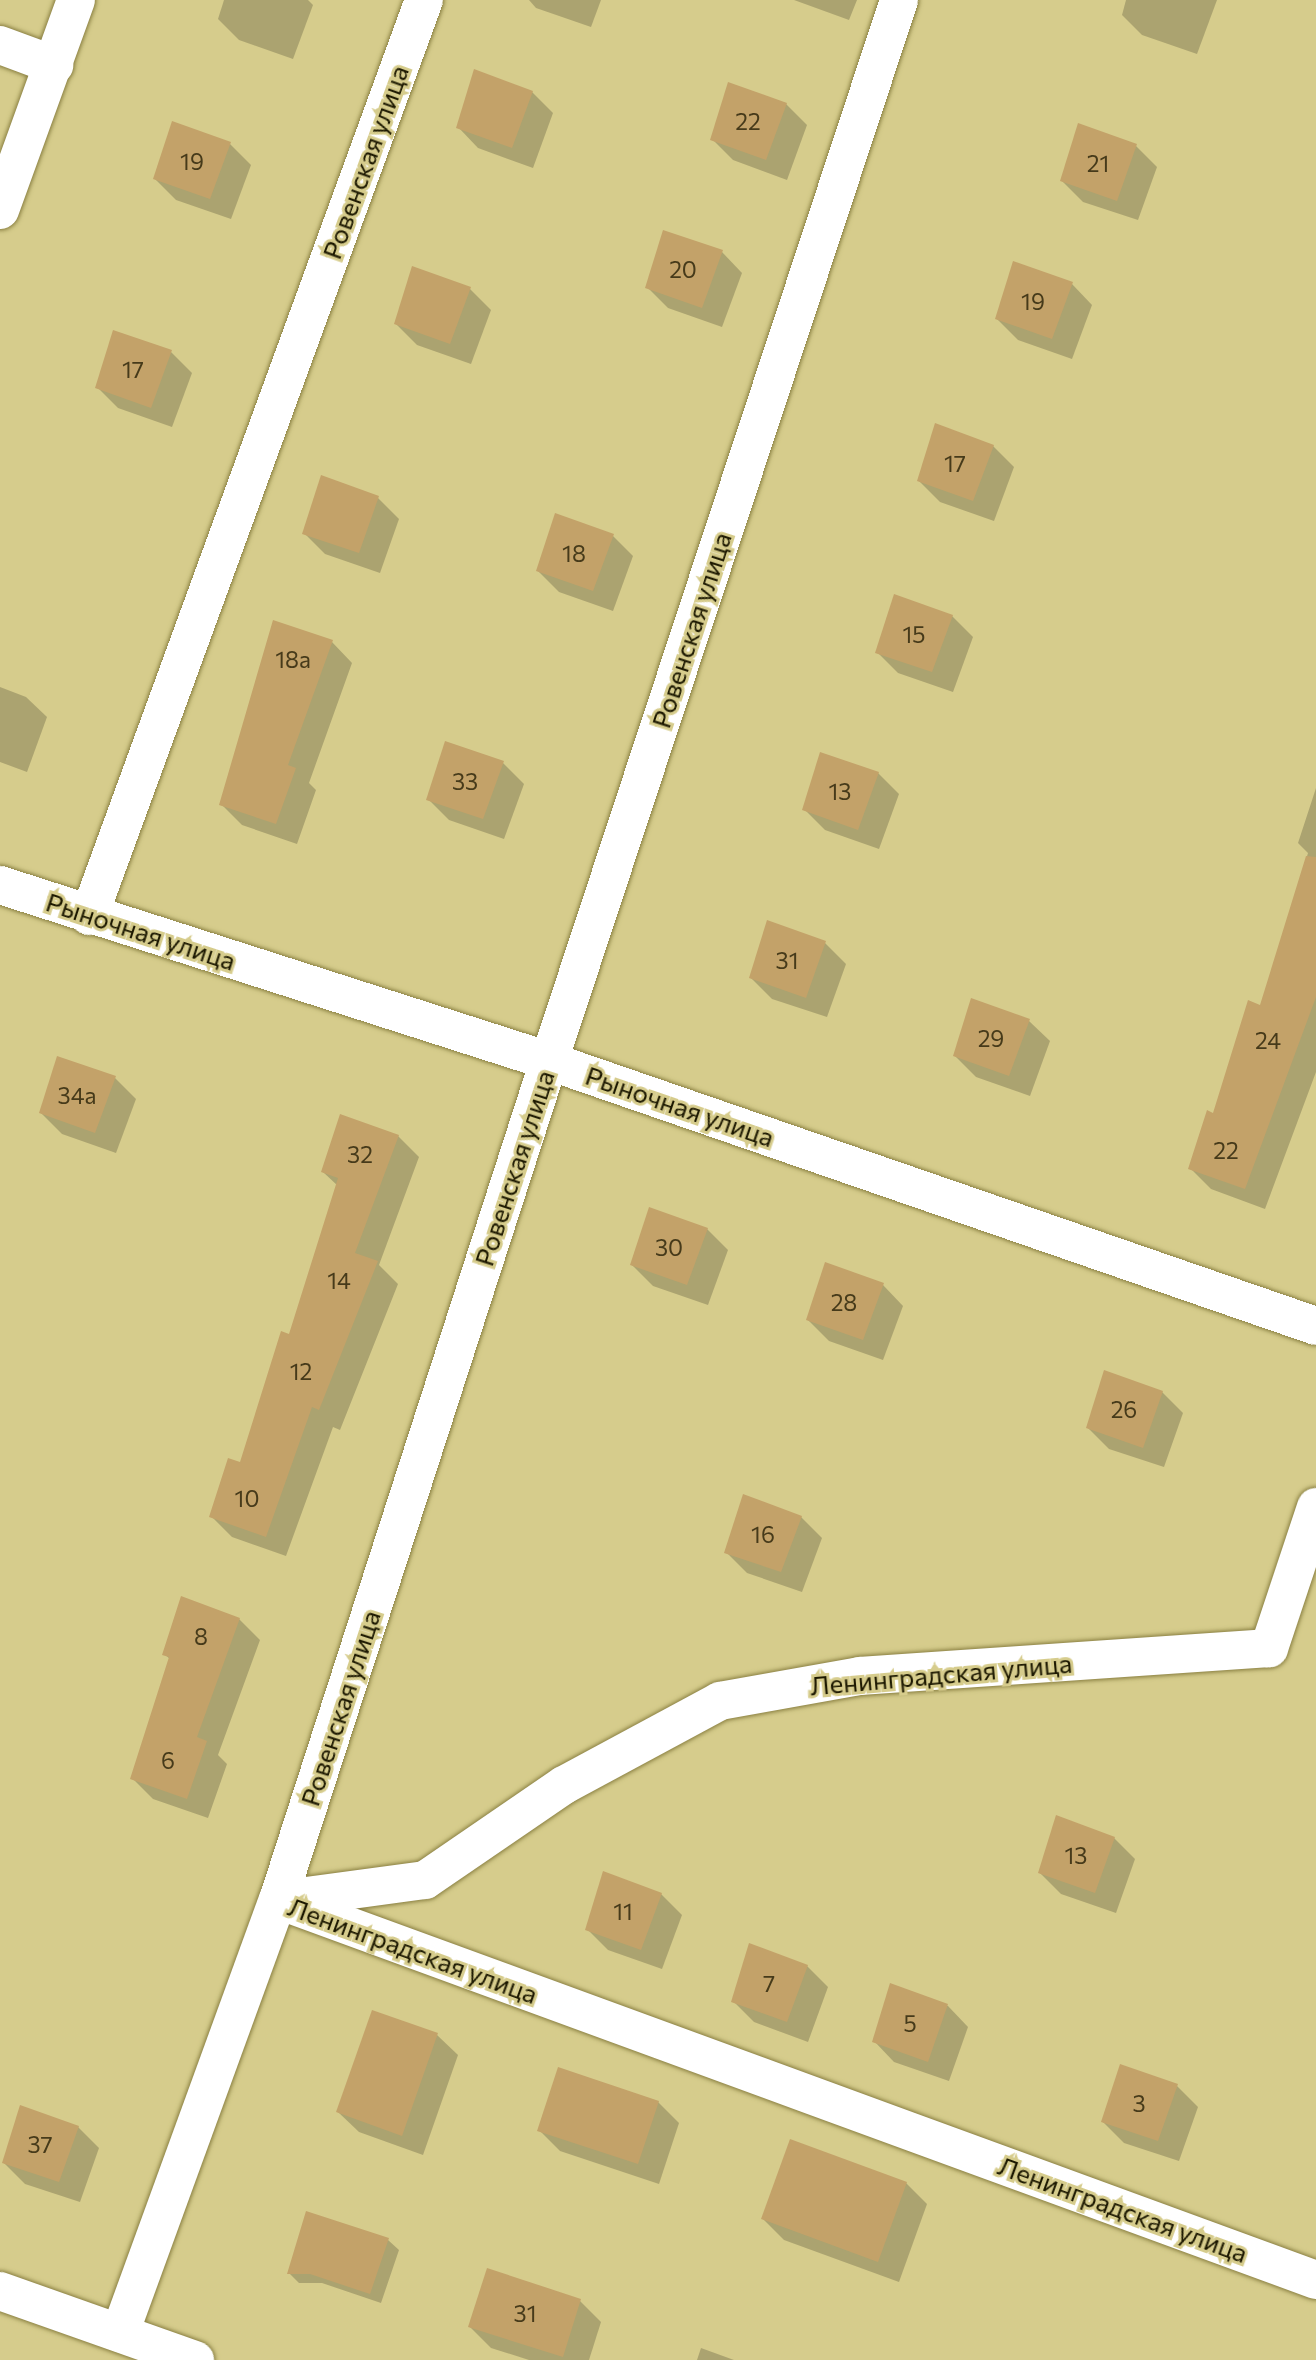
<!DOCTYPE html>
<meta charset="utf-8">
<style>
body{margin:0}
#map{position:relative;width:1316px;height:2360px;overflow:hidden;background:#d6cc8c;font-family:Commissioner,sans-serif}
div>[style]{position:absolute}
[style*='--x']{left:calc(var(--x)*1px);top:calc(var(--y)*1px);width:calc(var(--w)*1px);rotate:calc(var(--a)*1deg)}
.shadow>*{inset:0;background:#0003}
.building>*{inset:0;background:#c3a269}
.roads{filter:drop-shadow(0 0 2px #8a8042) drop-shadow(0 0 2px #8a8042)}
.minor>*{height:38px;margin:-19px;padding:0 19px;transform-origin:19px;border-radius:19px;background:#fff}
.major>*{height:38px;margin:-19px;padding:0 19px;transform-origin:19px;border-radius:19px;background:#fff}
span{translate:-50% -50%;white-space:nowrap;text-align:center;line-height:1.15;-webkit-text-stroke:6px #d6cc8c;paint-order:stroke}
.number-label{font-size:23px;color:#463a1a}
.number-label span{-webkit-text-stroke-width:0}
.street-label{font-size:26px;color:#1c1800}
</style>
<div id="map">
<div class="shadow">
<i style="clip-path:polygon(224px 0,308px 0,313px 5px,293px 59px,239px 40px,218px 19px)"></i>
<i style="clip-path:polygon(529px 0,601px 0,591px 27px,536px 8px)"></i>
<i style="clip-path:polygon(794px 0,857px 0,849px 20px)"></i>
<i style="clip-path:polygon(1126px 0,1217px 0,1197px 54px,1142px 35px,1122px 15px)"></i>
<i style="clip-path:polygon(532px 92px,553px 113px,533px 168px,478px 148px,458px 127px)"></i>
<i style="clip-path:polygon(786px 104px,807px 125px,787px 180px,733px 160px,712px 139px)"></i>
<i style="clip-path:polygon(230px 144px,251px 165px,231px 219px,176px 200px,155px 179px)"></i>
<i style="clip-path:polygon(1136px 146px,1157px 167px,1138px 220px,1083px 202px,1062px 181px)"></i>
<i style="clip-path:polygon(722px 252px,742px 273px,722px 327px,668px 308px,647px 287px)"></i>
<i style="clip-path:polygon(413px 268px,470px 289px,491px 310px,471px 364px,417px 345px,396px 324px)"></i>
<i style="clip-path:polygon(1072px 284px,1092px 305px,1072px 359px,1018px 340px,997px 319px)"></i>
<i style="clip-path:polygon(114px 332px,171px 352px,192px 373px,172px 427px,118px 408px,97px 387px)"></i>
<i style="clip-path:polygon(993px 446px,1014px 467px,994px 521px,940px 502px,919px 481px)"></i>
<i style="clip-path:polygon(322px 478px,378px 498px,399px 519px,380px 573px,325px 554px,304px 533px)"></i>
<i style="clip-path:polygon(613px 536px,633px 556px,613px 611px,559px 592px,538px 571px)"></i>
<i style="clip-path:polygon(952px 616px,973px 637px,953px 692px,898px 673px,877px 652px)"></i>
<i style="clip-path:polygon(332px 642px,352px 663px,309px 783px,316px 790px,297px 844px,242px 825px,221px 804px)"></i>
<i style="clip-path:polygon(0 687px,26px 697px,47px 717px,27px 772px,0 762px)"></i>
<i style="clip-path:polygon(503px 763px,524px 784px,504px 839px,449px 820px,428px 799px)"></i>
<i style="clip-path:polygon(878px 773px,899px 794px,879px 849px,825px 830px,804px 809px)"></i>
<i style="clip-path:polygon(1316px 788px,1316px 1072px,1265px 1209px,1211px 1189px,1190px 1168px,1261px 1007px,1308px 853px,1298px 843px)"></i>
<i style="clip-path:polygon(825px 943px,846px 964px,827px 1017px,772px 999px,751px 978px)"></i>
<i style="clip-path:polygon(973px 1000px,1029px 1021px,1050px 1041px,1030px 1096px,976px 1077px,955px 1056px)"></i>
<i style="clip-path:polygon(115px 1078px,136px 1099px,116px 1153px,62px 1134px,41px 1113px)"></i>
<i style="clip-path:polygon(398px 1136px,419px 1157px,379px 1265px,398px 1284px,340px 1430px,333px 1427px,286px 1556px,232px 1537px,211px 1516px,241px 1465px,290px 1336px,338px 1186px,323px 1172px)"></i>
<i style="clip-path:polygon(707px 1229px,728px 1250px,708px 1305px,653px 1286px,632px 1265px)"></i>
<i style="clip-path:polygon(883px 1285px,903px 1306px,883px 1360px,829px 1341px,808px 1320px)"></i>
<i style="clip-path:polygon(1162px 1392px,1183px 1413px,1164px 1467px,1109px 1449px,1088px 1428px)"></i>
<i style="clip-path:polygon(801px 1517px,822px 1538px,802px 1592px,747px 1573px,726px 1552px)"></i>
<i style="clip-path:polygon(239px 1619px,260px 1640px,218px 1755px,227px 1764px,208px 1818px,153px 1799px,132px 1778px,170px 1659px,164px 1654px)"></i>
<i style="clip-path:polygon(1114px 1838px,1135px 1859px,1116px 1913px,1061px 1894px,1040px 1873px)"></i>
<i style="clip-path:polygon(661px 1894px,682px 1915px,662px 1969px,608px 1950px,587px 1929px)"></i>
<i style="clip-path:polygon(807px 1966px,828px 1987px,808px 2042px,754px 2022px,733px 2001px)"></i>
<i style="clip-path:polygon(891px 1985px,948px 2006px,968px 2027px,949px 2081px,894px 2062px,874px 2041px)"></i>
<i style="clip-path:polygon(437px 2035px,458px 2055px,423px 2155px,359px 2132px,338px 2112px)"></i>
<i style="clip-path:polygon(1177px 2086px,1198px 2107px,1179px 2161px,1124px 2143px,1103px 2122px)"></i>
<i style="clip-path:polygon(658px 2102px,679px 2123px,659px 2184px,560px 2151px,539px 2130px)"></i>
<i style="clip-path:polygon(78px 2127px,99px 2148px,80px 2202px,25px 2184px,4px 2163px)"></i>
<i style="clip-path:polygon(906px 2183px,927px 2204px,899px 2282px,784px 2240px,763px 2219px)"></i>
<i style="clip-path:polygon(388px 2240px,399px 2250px,381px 2303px,322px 2283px,299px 2283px,289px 2273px)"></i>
<i style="clip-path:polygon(488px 2271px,580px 2301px,601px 2322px,589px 2360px,529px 2360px,491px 2348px,470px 2327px)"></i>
<i style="clip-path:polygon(701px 2348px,734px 2360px,697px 2360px)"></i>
</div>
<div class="building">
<i style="clip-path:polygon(474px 69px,533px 91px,512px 148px,456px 128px)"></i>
<i style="clip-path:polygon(728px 82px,787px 103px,766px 160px,710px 140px)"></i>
<i style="clip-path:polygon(172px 121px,231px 142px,210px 199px,153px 179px)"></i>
<i style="clip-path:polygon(1078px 123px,1137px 144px,1117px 201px,1060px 181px)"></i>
<i style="clip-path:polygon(663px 230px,723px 250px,702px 308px,645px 288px)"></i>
<i style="clip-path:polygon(1013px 261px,1073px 282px,1052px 339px,995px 319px)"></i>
<i style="clip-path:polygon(412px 266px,471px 287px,450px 344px,394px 324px)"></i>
<i style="clip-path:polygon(113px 330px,172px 350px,151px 408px,95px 388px)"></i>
<i style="clip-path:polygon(935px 423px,994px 445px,973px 501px,917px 481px)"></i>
<i style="clip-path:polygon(321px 475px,379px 496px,359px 553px,302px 534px)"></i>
<i style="clip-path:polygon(555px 513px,614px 534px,593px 591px,536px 571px)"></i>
<i style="clip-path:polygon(894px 594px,953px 615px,932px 672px,875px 653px)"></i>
<i style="clip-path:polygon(273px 620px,333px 640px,288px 765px,296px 768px,276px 824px,219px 805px)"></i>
<i style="clip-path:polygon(445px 741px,504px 761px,483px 819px,426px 800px)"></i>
<i style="clip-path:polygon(820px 752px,879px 772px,858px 830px,802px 810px)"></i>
<i style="clip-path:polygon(1306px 856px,1316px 857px,1316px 997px,1245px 1189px,1188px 1169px,1207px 1110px,1213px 1113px,1248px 1000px,1260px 1005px)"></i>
<i style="clip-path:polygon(767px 920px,826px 941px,806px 998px,749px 978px)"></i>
<i style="clip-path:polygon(971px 998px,1030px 1019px,1009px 1076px,953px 1056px)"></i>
<i style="clip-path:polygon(57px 1056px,116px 1076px,95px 1133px,39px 1113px)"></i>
<i style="clip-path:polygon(340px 1114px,399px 1135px,355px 1253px,378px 1261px,319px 1410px,312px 1407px,266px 1537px,209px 1517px,228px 1458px,240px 1462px,281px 1331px,289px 1334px,338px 1178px,321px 1172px)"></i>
<i style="clip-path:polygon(649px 1207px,708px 1228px,687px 1285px,630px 1265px)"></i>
<i style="clip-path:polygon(825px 1262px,884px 1283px,863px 1340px,806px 1320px)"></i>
<i style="clip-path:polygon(1104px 1370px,1163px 1391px,1143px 1448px,1086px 1428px)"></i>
<i style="clip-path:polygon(743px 1494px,802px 1516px,781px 1572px,724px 1553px)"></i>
<i style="clip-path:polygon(181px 1596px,240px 1618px,197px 1737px,207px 1741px,187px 1799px,130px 1779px,169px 1657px,162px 1655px)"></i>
<i style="clip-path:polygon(1056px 1815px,1115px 1837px,1095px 1893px,1038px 1873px)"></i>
<i style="clip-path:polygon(603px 1871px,662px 1893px,641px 1950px,585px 1930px)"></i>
<i style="clip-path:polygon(749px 1943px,808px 1965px,787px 2022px,731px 2002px)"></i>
<i style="clip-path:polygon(890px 1983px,948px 2004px,928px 2062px,872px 2042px)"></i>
<i style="clip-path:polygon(372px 2010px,438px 2033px,402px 2136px,336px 2112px)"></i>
<i style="clip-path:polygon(1120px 2064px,1178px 2084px,1158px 2141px,1101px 2122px)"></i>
<i style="clip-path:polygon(558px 2067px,659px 2101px,638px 2164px,537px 2131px)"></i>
<i style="clip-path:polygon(20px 2105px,79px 2126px,59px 2182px,2px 2163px)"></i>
<i style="clip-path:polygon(790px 2139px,907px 2182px,878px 2262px,761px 2219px)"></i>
<i style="clip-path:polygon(306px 2211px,389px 2238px,370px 2294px,310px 2274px,287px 2274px)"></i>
<i style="clip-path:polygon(487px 2268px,581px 2299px,563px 2357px,468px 2327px)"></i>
</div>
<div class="roads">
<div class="minor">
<i style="--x:0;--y:45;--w:58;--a:20.3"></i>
<i style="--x:0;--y:210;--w:223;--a:-70.1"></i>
<i style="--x:0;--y:885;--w:577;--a:17.77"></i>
<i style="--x:549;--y:1061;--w:811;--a:19.06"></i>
<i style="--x:89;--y:916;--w:975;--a:-69.91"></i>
<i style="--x:1316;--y:1507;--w:149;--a:108.4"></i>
<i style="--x:1269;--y:1648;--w:410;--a:176.1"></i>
<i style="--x:860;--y:1676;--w:142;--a:169.9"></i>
<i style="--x:720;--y:1701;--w:177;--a:151.7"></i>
<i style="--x:564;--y:1785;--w:168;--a:145.6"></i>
<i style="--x:425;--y:1880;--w:148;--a:172.3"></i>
<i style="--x:278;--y:1900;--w:1105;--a:20.11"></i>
<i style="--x:120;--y:2333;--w:461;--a:-70"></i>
<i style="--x:278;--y:1900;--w:882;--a:-72.1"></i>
<i style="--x:549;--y:1061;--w:1117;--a:-71.74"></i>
</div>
<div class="major">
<i style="--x:0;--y:2291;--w:207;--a:19.5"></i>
</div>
</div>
<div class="number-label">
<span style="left:748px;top:121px">22</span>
<span style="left:192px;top:161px">19</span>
<span style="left:1098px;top:163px">21</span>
<span style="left:683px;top:269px">20</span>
<span style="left:1033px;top:301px">19</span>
<span style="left:133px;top:369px">17</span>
<span style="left:955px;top:463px">17</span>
<span style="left:574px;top:553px">18</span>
<span style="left:914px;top:634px">15</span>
<span style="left:293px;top:659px">18а</span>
<span style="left:465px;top:781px">33</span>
<span style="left:840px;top:791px">13</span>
<span style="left:787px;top:960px">31</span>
<span style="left:991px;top:1038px">29</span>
<span style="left:1268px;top:1040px">24</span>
<span style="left:77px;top:1095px">34а</span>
<span style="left:1226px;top:1150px">22</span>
<span style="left:360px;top:1154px">32</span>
<span style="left:669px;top:1247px">30</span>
<span style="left:339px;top:1280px">14</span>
<span style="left:844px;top:1302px">28</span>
<span style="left:301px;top:1371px">12</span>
<span style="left:1124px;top:1409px">26</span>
<span style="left:247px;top:1498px">10</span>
<span style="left:763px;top:1534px">16</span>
<span style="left:201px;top:1636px">8</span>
<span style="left:168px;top:1760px">6</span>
<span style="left:1076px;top:1855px">13</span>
<span style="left:623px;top:1911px">11</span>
<span style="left:769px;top:1983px">7</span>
<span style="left:910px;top:2023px">5</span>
<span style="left:1139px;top:2103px">3</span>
<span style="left:40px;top:2144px">37</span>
<span style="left:525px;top:2313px">31</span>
</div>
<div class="street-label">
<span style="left:365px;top:162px;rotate:-70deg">Ровенская улица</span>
<span style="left:691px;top:630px;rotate:-72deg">Ровенская улица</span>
<span style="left:141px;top:931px;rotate:18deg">Рыночная улица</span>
<span style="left:680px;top:1106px;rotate:19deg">Рыночная улица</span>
<span style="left:514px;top:1168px;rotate:-72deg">Ровенская улица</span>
<span style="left:941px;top:1674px;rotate:-5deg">Ленинградская улица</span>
<span style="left:340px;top:1708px;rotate:-72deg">Ровенская улица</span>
<span style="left:413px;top:1950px;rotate:20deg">Ленинградская улица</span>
<span style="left:1123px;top:2209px;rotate:20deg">Ленинградская улица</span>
</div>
</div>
